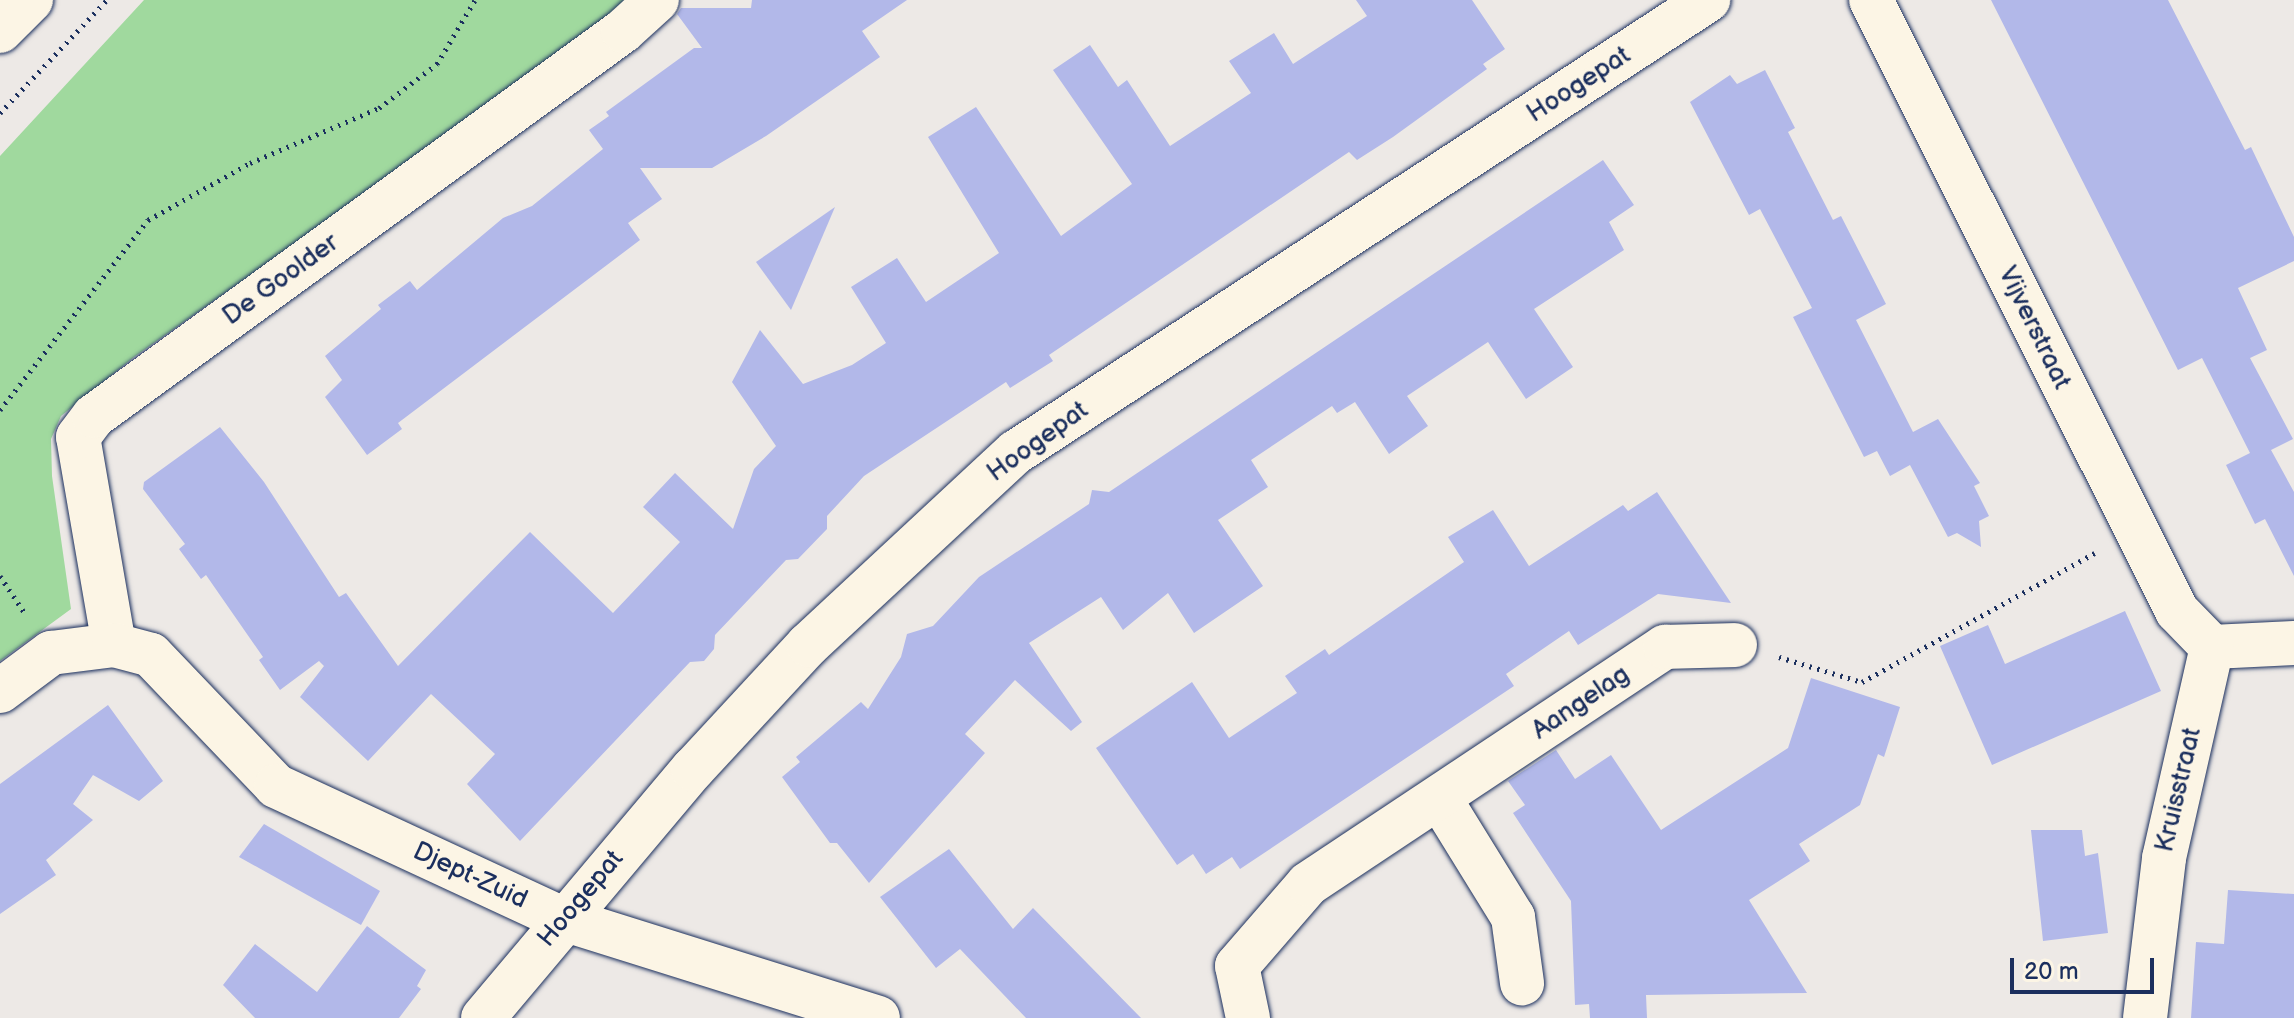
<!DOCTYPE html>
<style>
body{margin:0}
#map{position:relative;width:2294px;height:1018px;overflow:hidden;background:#ede9e6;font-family:"Balsamiq Sans",sans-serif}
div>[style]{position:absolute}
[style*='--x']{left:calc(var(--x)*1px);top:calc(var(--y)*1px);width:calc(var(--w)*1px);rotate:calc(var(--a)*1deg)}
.green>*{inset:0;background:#a0d99e}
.building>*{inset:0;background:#b2b8e9}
.path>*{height:5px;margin-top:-2.5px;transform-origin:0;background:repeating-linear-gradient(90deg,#1b2f5e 0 2px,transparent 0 8px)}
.roads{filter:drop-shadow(0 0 2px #1b2f5e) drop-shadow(0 0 2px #1b2f5e)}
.street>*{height:44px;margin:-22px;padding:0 22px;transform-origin:22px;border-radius:22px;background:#fcf5e5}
.secondary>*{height:44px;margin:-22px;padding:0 22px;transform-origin:22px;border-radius:22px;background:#fcf5e5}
span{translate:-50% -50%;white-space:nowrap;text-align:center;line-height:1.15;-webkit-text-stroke:6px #fcf5e5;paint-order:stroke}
.street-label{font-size:26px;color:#1b2f5e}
.scale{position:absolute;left:2010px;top:958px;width:144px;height:36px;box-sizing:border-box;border:4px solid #1b2f5e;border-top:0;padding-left:10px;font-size:24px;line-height:28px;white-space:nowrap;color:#1b2f5e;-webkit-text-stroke:6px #fcf5e5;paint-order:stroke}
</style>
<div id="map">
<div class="green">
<i style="clip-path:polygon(144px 0,640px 0,134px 357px,61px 416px,51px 439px,52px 476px,71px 609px,0 661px,0 156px)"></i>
</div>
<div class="building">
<i style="clip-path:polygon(752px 0,907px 0,862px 31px,880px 57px,766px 136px,712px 168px,640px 168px,662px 199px,628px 223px,640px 240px,398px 423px,402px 429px,367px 455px,325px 397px,342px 380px,325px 356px,381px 309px,378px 305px,410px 281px,417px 290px,503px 218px,532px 206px,603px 149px,589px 130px,609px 116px,606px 112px,694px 48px,702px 48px,677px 14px,681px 8px,751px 8px)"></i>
<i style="clip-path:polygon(1356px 0,1472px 0,1505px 49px,1483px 64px,1487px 69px,1393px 137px,1357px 160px,1349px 152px,1049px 355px,1053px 361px,1010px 388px,1006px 382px,864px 476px,827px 516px,827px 529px,798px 559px,786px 560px,715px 635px,714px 649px,704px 661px,690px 662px,520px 841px,467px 784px,495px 754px,431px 694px,368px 761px,300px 697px,324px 666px,319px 661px,280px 690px,259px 660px,263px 657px,206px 575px,201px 579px,179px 549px,185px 544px,143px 489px,144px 482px,220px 427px,264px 482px,339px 597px,346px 593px,398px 666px,530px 532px,613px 613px,680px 542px,643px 507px,675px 473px,733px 529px,754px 469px,776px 446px,732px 382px,760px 330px,803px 384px,852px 365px,886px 343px,851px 287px,897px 258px,926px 302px,999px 253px,928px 137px,976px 107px,1061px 236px,1132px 184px,1053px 70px,1090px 45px,1118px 87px,1127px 80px,1170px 146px,1251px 93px,1229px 61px,1274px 33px,1293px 64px,1367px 16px)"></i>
<i style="clip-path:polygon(1991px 0,2168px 0,2245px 150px,2251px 147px,2294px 237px,2294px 261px,2238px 288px,2267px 350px,2250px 358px,2293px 439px,2271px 450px,2294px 492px,2294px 576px,2265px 519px,2255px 524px,2226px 465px,2250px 453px,2202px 358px,2178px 370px)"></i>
<i style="clip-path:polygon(1765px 70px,1795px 128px,1788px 132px,1833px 220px,1841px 216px,1886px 304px,1856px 320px,1913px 432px,1938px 419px,1980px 483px,1974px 486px,1989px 516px,1979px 521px,1981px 547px,1957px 533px,1948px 537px,1910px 465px,1890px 476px,1877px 451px,1864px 457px,1793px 317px,1812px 308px,1760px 209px,1749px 215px,1690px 102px,1730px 75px,1737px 84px)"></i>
<i style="clip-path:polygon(1603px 160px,1634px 205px,1609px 222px,1624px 250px,1534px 309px,1573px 367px,1526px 399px,1488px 342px,1407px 396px,1428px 426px,1389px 454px,1355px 402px,1337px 413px,1332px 406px,1251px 460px,1268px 487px,1218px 520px,1263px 586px,1194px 633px,1168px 593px,1123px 630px,1101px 597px,1029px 643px,1082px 722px,1071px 731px,1015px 680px,965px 734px,985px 753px,869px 883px,837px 843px,830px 843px,782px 777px,800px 762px,796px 757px,861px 702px,868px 709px,901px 657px,907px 634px,933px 626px,979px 577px,1089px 504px,1092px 490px,1109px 492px)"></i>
<i style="clip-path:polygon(835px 207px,791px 310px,756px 262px)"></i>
<i style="clip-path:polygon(1657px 492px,1731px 603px,1658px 594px,1578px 645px,1569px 631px,1506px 674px,1514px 686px,1240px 869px,1232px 857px,1206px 874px,1193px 854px,1177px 865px,1096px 748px,1192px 682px,1229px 738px,1297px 693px,1285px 676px,1325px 649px,1329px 655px,1464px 562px,1448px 537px,1493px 510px,1529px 566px,1623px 505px,1628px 511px)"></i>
<i style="clip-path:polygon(2125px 611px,2161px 691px,1992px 765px,1940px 646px,1988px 625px,2005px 664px)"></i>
<i style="clip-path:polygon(1811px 678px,1900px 707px,1884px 757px,1878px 754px,1860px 805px,1799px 844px,1810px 861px,1749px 900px,1807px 993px,1646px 995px,1647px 1018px,1590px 1018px,1589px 1004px,1575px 1005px,1571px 901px,1513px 813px,1525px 805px,1508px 781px,1556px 750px,1575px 779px,1611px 755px,1661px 830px,1788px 748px)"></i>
<i style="clip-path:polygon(108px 705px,163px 781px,139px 801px,93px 775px,73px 804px,93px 820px,46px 860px,56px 875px,0 914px,0 784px)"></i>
<i style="clip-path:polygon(264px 824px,380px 891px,361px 925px,239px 857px)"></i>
<i style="clip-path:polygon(2031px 830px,2082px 830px,2085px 856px,2098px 853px,2108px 933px,2043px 941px)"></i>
<i style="clip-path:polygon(949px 849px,1013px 929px,1033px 908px,1141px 1018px,1026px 1018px,960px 949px,936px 968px,880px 897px)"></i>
<i style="clip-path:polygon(2228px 890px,2294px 894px,2294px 1018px,2191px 1018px,2196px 942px,2224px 944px)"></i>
<i style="clip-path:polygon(367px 926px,426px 970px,417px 986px,421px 989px,399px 1018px,255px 1018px,223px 985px,255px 944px,317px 992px)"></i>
</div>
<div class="path">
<i style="--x:0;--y:113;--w:156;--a:-46.6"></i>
<i style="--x:0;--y:410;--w:241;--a:-52.1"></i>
<i style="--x:148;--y:220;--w:117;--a:-29.2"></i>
<i style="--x:250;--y:163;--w:140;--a:-23.1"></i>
<i style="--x:379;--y:108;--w:73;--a:-37.2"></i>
<i style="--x:437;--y:64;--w:74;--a:-59.3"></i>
<i style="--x:0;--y:576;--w:47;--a:56.3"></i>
<i style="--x:1779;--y:657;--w:87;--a:16.8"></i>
<i style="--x:1862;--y:682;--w:266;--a:-29"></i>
</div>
<div class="roads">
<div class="street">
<i style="--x:1871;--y:0;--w:683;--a:63.4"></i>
<i style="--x:2177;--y:611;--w:50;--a:45.8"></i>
<i style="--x:114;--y:645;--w:211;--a:-99.8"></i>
<i style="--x:78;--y:437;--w:26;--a:-53"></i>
<i style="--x:94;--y:416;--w:654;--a:-36.05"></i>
<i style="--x:623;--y:31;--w:46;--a:-42.4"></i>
<i style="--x:2212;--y:647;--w:82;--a:-2.8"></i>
<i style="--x:0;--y:691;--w:64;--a:-36.7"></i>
<i style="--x:51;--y:653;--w:64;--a:-7.2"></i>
<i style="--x:114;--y:645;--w:38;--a:15"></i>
<i style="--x:151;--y:655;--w:181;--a:46.3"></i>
<i style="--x:276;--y:786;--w:316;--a:24.9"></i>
<i style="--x:563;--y:919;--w:330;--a:17.4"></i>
<i style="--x:1440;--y:799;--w:139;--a:58.3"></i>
<i style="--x:1513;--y:917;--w:67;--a:82.2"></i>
<i style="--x:483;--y:1018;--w:326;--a:-49.9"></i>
<i style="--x:693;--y:769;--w:169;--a:-47.2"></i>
<i style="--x:808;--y:645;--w:284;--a:-42.9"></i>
<i style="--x:1016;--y:452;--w:827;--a:-33.15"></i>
<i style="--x:1248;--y:1018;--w:53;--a:-101.9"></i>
<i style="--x:1237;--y:966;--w:108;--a:-49.1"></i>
<i style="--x:1308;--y:884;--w:429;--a:-33.6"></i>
<i style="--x:1665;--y:647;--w:70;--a:-1.6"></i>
<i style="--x:2145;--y:1018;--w:161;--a:-83.2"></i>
<i style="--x:2164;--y:858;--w:216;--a:-77.2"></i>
</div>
<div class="secondary">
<i style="--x:0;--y:31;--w:44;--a:-45"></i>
</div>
</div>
<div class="street-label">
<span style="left:1579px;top:85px;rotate:-33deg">Hoogepat</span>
<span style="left:281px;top:280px;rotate:-36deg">De Goolder</span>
<span style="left:2034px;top:328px;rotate:64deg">Vijverstraat</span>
<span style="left:1038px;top:442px;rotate:-36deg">Hoogepat</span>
<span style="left:1581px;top:703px;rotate:-34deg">Aangelag</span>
<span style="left:2179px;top:790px;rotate:-77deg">Kruisstraat</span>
<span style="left:470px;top:876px;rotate:25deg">Djept-Zuid</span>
<span style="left:581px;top:899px;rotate:-50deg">Hoogepat</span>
</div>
<div class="scale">20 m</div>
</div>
